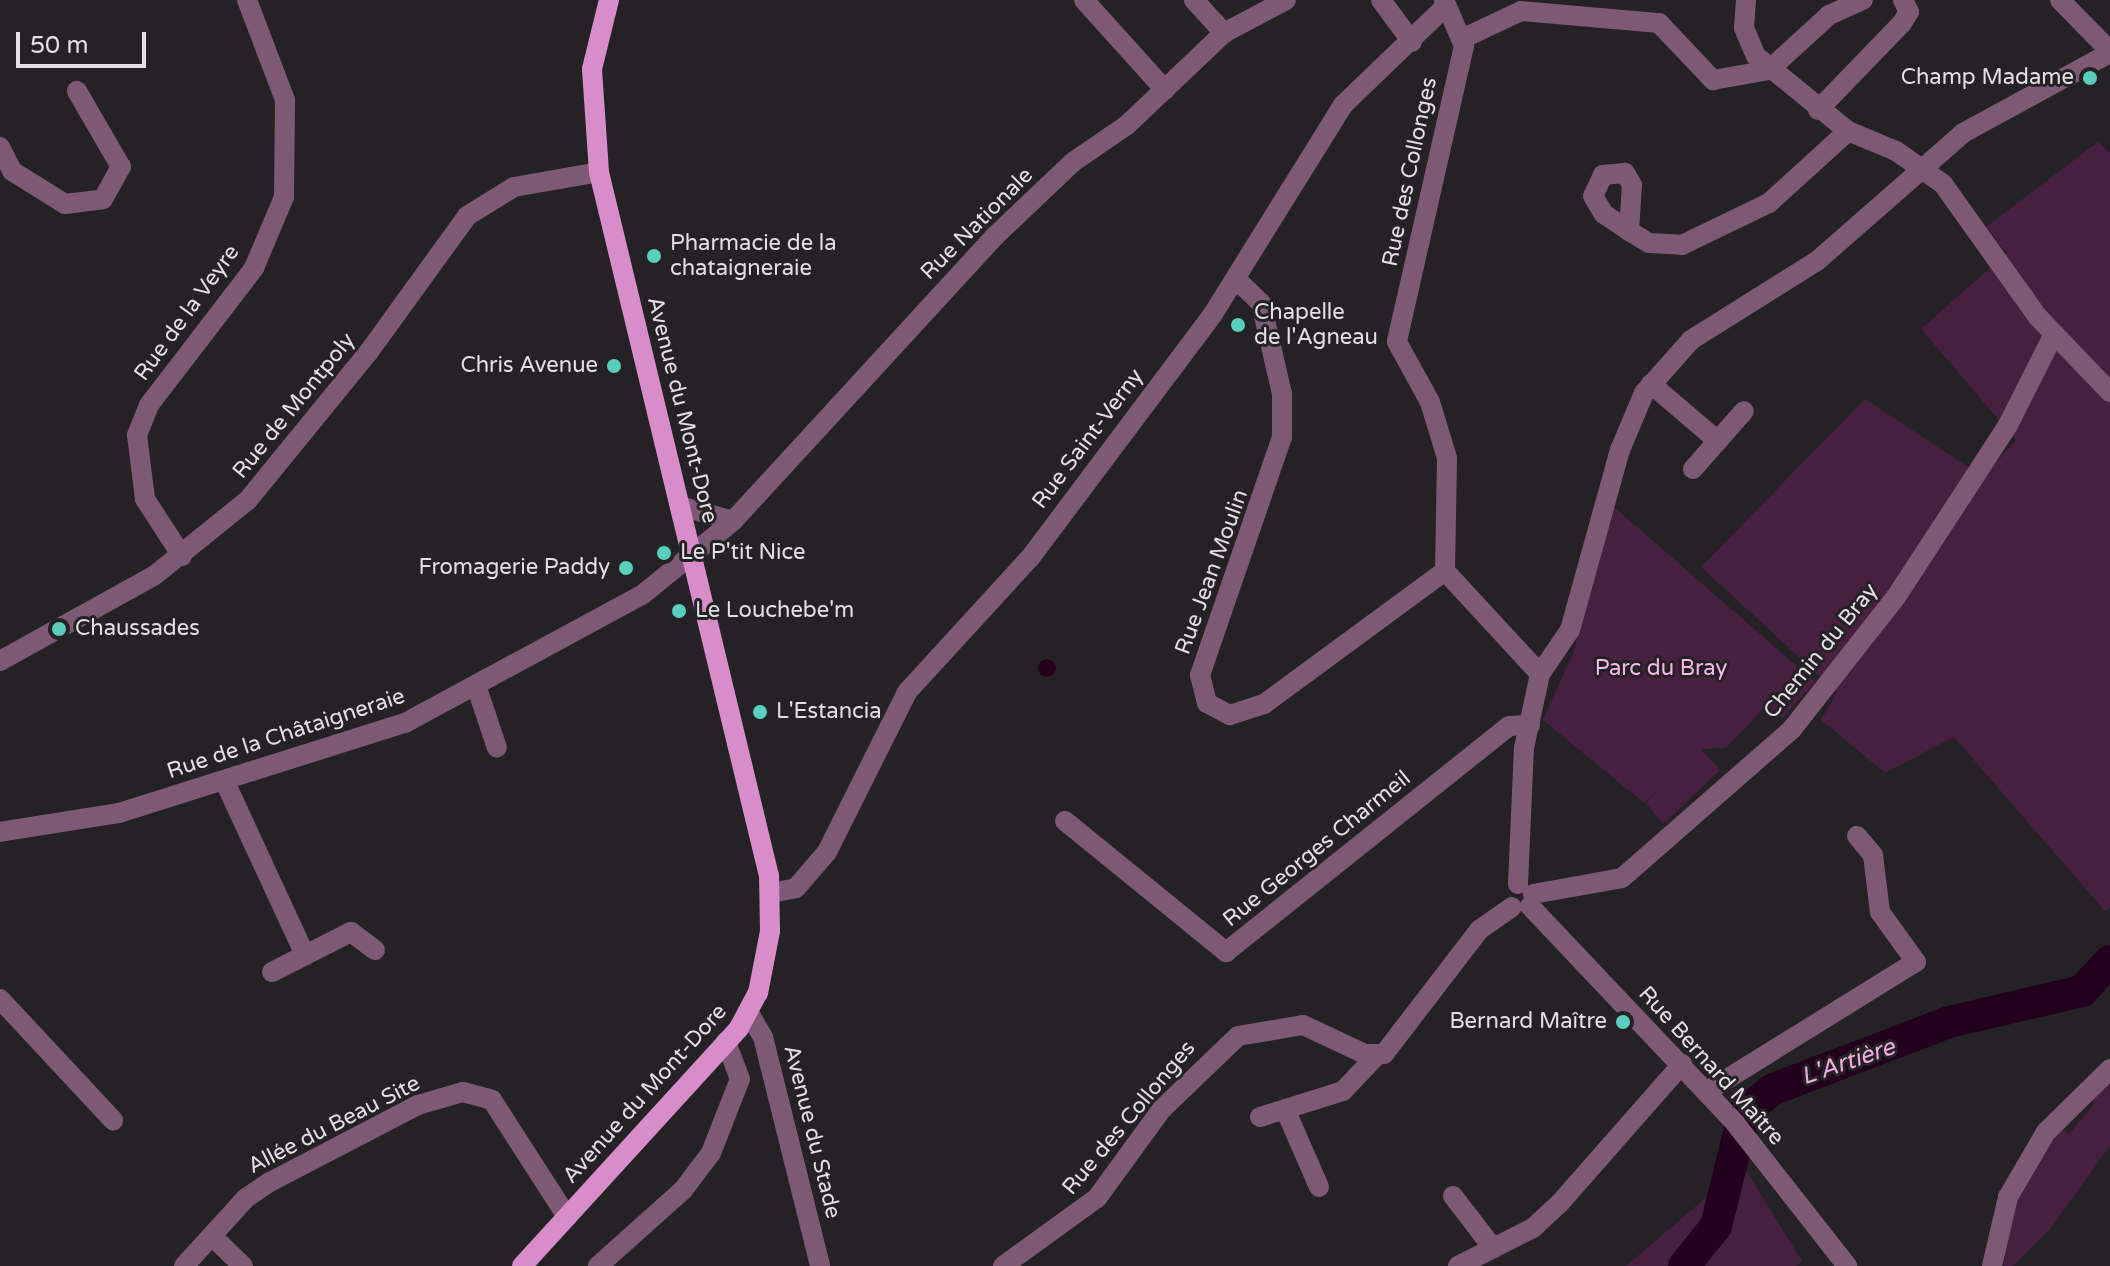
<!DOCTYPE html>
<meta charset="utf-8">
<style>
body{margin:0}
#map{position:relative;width:2110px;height:1266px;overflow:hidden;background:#252225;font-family:"Varela Round",sans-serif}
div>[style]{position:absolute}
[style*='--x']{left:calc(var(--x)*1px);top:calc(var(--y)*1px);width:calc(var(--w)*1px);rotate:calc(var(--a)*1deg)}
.green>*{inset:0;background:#471f41}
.water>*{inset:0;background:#22001e}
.round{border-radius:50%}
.river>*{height:32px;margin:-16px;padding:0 16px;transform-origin:16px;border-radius:16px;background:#22001e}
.minor>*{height:20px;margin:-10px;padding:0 10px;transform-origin:10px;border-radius:10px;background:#7d5976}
.major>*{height:20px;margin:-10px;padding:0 10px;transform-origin:10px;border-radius:10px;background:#d78dc9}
.dots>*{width:22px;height:22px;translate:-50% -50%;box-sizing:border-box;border:4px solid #252225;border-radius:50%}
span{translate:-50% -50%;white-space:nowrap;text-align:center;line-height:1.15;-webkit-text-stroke:6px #252225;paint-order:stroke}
.poi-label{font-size:22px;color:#e2e0e2}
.right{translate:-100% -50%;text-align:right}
.left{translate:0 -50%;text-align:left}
.street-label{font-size:22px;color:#e2e0e2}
.park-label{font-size:22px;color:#fcb5ee}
.water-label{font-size:24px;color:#f2abe4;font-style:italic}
.scale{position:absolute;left:16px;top:32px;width:130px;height:36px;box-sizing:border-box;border:4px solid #e2e0e2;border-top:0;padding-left:10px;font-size:24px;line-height:28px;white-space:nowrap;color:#e2e0e2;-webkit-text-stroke:6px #252225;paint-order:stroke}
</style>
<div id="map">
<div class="green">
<i style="clip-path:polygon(2098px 142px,2110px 153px,2110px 908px,2104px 910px,1954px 737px,1885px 773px,1821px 720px,1837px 692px,1701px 567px,1865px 399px,1983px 477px,2016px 440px,1921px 329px,2007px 253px,1986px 227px)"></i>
<i style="clip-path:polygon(1613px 506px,1815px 682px,1782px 718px,1764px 708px,1726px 748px,1701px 749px,1720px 770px,1663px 824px,1646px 803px,1659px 789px,1644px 803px,1543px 720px,1573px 653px)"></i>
<i style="clip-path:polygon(2110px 1078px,2110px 1146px,2050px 1229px,2013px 1266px,2004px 1266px,2010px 1207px,2059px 1126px,2069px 1134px,2095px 1103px,2086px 1095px)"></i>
<i style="clip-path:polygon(1743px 1166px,1802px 1261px,1797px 1266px,1626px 1266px)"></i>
</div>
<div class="water">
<i class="round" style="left:1038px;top:659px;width:18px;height:18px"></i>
</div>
<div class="river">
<i style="--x:1684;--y:1266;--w:51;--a:-51.3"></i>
<i style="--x:1716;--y:1226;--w:116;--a:-76.1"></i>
<i style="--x:1744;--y:1113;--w:35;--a:-40"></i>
<i style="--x:1771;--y:1090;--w:191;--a:-20.9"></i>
<i style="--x:1949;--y:1022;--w:137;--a:-13.1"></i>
<i style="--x:2082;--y:991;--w:41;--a:-47"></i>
</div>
<div class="minor">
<i style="--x:1084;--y:0;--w:121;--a:48"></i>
<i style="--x:1194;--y:0;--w:45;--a:47.7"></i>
<i style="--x:1381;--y:0;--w:52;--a:53.6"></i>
<i style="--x:1444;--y:0;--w:50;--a:66.5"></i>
<i style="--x:1464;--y:46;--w:303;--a:102.8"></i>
<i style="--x:1397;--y:342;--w:68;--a:61.2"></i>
<i style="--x:1430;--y:402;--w:59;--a:73.1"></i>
<i style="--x:1447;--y:458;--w:113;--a:91"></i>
<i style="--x:1445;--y:571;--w:140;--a:47.3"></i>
<i style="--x:1746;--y:0;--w:28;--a:94"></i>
<i style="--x:1744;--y:28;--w:30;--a:67"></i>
<i style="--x:1756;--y:56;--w:119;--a:39.2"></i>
<i style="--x:1848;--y:131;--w:52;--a:22.6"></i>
<i style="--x:1896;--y:151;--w:57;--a:35.1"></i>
<i style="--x:1943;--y:184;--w:163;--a:54.5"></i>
<i style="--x:2038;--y:317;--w:104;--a:46.2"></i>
<i style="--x:2060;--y:0;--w:71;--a:45.6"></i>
<i style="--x:1464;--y:38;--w:63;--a:-25.3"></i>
<i style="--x:1521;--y:11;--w:139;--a:5"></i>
<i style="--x:1659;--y:23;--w:79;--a:46.5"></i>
<i style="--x:1713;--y:80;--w:57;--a:-10.1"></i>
<i style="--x:1769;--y:70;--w:81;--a:-42.5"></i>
<i style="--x:1829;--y:15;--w:37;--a:-24"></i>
<i style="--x:1818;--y:110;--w:121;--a:-46"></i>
<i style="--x:1902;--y:23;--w:13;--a:-58"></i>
<i style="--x:1909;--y:12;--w:13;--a:-117"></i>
<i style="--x:0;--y:147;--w:27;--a:63"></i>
<i style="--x:12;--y:171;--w:62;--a:31.9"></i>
<i style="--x:65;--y:204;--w:38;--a:-7"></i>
<i style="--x:103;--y:199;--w:37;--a:-61"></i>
<i style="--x:121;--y:167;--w:88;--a:-120.1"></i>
<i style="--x:1629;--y:231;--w:46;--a:-86.3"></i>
<i style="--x:1632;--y:185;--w:14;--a:-120"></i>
<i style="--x:1625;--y:173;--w:22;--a:175"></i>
<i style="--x:1603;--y:175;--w:23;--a:115"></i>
<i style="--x:1593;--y:196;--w:21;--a:59"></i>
<i style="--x:1604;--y:214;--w:30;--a:34"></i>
<i style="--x:1629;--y:231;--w:23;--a:31"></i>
<i style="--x:1649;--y:243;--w:33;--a:3"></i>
<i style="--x:1682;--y:245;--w:97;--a:-25.8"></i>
<i style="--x:1769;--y:203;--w:107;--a:-42.3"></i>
<i style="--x:1237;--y:280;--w:33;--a:44"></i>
<i style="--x:1261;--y:303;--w:93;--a:77"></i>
<i style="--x:1282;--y:394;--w:43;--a:90"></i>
<i style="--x:1282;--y:437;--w:252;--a:109"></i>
<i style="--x:1200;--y:675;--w:29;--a:76"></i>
<i style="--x:1207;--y:703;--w:26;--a:28"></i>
<i style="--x:1230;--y:715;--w:36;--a:-18"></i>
<i style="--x:1264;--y:704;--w:225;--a:-36.3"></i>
<i style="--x:1651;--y:384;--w:88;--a:40.4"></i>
<i style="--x:1693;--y:469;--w:77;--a:-48.7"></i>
<i style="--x:680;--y:506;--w:55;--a:15.8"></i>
<i style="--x:182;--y:556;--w:68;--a:-123"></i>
<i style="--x:145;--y:499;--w:64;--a:-97.1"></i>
<i style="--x:137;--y:435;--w:32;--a:-68"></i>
<i style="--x:149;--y:405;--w:173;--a:-52.5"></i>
<i style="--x:254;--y:268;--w:77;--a:-67.1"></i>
<i style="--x:284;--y:197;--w:97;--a:-89.4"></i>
<i style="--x:285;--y:100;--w:107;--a:-110.8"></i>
<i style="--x:0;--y:661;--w:177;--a:-29"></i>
<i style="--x:155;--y:575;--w:119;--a:-38.9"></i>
<i style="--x:248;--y:500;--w:190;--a:-50.8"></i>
<i style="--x:368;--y:353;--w:169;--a:-54.1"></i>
<i style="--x:467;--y:216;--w:55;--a:-31.7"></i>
<i style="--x:514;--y:187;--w:86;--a:-10"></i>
<i style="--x:476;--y:685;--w:66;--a:71.6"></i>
<i style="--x:225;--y:782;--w:191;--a:65.2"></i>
<i style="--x:1065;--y:821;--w:208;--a:39.1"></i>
<i style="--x:1226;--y:952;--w:362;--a:-38.6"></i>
<i style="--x:1509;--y:726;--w:21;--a:-3"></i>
<i style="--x:0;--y:832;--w:121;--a:-9.1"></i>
<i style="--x:119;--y:813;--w:300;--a:-17.5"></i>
<i style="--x:405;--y:723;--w:269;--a:-28.4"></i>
<i style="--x:642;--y:595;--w:117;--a:-39.1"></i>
<i style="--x:733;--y:521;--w:386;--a:-47.4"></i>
<i style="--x:994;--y:237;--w:109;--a:-43.5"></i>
<i style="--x:1073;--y:162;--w:65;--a:-34.4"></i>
<i style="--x:1127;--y:125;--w:134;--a:-43.5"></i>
<i style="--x:1224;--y:33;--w:70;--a:-28"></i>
<i style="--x:1518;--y:884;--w:136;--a:-87.5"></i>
<i style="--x:1524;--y:748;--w:76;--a:-77.8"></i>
<i style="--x:1540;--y:674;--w:53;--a:-55.7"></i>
<i style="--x:1570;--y:630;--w:187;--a:-74.5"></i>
<i style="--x:1620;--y:450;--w:62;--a:-67.2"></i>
<i style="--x:1644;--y:393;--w:71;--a:-48.4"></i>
<i style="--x:1691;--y:340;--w:149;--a:-32.1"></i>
<i style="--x:1817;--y:261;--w:194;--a:-41.2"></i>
<i style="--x:1963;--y:133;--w:167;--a:-28.6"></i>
<i style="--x:771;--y:893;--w:25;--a:-11"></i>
<i style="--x:796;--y:888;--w:48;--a:-49.3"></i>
<i style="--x:827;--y:852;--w:179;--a:-63.4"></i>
<i style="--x:907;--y:692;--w:182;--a:-47.5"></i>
<i style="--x:1030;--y:558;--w:305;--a:-53.1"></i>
<i style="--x:1213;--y:314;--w:246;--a:-58.1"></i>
<i style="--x:1343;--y:105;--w:143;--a:-43.9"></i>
<i style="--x:1533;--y:894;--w:90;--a:-10.2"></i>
<i style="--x:1622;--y:878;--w:226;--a:-41.2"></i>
<i style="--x:1792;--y:729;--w:168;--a:-51.8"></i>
<i style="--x:1896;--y:597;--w:205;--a:-56.9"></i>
<i style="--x:2008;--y:425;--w:102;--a:-63.2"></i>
<i style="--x:1530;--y:906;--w:299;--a:46.6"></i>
<i style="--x:1735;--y:1123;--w:182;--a:51.9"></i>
<i style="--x:272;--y:972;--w:89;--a:-26.9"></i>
<i style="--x:351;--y:932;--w:30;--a:37"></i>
<i style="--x:0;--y:999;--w:166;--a:47"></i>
<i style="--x:749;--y:1013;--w:28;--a:60"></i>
<i style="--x:763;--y:1037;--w:236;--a:76"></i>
<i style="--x:1706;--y:1092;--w:247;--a:-31.8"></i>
<i style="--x:1916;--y:962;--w:62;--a:-125.8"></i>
<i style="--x:1880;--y:912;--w:57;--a:-97"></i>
<i style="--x:1873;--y:855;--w:25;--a:-130"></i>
<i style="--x:1285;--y:1109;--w:85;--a:66.4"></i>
<i style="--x:1260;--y:1117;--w:87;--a:-17.4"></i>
<i style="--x:1343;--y:1091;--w:50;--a:-46.6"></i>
<i style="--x:1453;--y:1196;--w:66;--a:52.4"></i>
<i style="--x:212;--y:1236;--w:43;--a:44.1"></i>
<i style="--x:184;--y:1266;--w:92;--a:-47.6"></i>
<i style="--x:246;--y:1198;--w:29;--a:-34"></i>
<i style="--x:270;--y:1182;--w:167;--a:-27.5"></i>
<i style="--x:418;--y:1105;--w:47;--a:-16.1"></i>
<i style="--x:463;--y:1092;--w:30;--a:15"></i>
<i style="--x:492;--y:1100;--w:139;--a:57.3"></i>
<i style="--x:598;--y:1266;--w:114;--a:-41.8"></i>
<i style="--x:683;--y:1190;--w:46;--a:-52.9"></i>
<i style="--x:711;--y:1153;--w:79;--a:-68.6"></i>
<i style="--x:740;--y:1079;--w:40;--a:-111"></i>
<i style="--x:1003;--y:1266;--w:116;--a:-35.9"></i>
<i style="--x:1097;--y:1198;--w:110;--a:-53.9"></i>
<i style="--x:1162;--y:1109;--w:105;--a:-43.8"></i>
<i style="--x:1238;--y:1036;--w:66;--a:-9.6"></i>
<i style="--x:1303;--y:1025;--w:68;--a:25.1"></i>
<i style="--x:1365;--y:1054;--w:19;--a:0"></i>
<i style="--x:1384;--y:1054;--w:156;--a:-52.5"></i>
<i style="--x:1479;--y:930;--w:40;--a:-34.9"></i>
<i style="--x:1458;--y:1266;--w:84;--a:-26.9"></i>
<i style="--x:1533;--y:1228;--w:37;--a:-43"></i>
<i style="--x:1560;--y:1203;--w:185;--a:-48.7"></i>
<i style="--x:1992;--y:1266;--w:71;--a:-76.9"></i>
<i style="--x:2008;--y:1197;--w:75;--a:-59.7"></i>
<i style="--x:2046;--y:1132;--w:90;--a:-44.5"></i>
</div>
<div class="major">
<i style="--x:522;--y:1266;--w:322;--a:-47.6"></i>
<i style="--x:739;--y:1028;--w:40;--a:-62"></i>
<i style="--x:758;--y:993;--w:63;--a:-79"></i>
<i style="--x:770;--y:931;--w:55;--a:-91"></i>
<i style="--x:769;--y:876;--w:724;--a:-103.58"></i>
<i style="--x:599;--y:172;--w:103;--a:-93.9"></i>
<i style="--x:592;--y:69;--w:71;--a:-76.2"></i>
</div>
<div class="dots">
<i style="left:2090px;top:78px;background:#59cebf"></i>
<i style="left:654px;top:256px;background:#59cebf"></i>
<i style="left:1238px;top:325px;background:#59cebf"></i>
<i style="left:614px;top:366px;background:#59cebf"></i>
<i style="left:664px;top:553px;background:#59cebf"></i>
<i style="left:626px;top:568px;background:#59cebf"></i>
<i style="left:679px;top:611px;background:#59cebf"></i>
<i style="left:59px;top:629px;background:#59cebf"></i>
<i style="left:760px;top:712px;background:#59cebf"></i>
<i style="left:1623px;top:1022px;background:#59cebf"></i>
</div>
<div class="poi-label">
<span class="right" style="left:2074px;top:78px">Champ Madame</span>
<span class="left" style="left:670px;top:256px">Pharmacie de la<br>chataigneraie</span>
<span class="left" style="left:1254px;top:325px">Chapelle<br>de l'Agneau</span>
<span class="right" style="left:598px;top:366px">Chris Avenue</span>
<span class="left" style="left:680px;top:553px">Le P'tit Nice</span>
<span class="right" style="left:610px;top:568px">Fromagerie Paddy</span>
<span class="left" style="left:695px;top:611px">Le Louchebe'm</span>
<span class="left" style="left:75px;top:629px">Chaussades</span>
<span class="left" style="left:776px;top:712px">L'Estancia</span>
<span class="right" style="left:1607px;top:1022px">Bernard Maître</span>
</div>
<div class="street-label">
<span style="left:1410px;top:172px;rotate:-78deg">Rue des Collonges</span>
<span style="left:977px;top:224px;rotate:-45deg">Rue Nationale</span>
<span style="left:187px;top:313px;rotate:-54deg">Rue de la Veyre</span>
<span style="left:294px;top:406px;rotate:-51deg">Rue de Montpoly</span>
<span style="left:682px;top:410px;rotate:76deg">Avenue du Mont-Dore</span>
<span style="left:1088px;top:439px;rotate:-53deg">Rue Saint-Verny</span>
<span style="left:1212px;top:572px;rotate:-70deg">Rue Jean Moulin</span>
<span style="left:1821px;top:651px;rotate:-51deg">Chemin du Bray</span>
<span style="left:286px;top:734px;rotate:-18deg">Rue de la Châtaigneraie</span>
<span style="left:1317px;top:849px;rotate:-39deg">Rue Georges Charmeil</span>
<span style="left:1711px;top:1066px;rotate:48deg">Rue Bernard Maître</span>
<span style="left:645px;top:1094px;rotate:-48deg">Avenue du Mont-Dore</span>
<span style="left:1129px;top:1118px;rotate:-50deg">Rue des Collonges</span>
<span style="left:334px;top:1125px;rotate:-27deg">Allée du Beau Site</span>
<span style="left:812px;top:1132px;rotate:76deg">Avenue du Stade</span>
</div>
<div class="park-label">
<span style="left:1661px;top:669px">Parc du Bray</span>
</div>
<div class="water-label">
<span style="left:1848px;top:1062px;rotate:-19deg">L'Artière</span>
</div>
<div class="scale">50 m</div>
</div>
